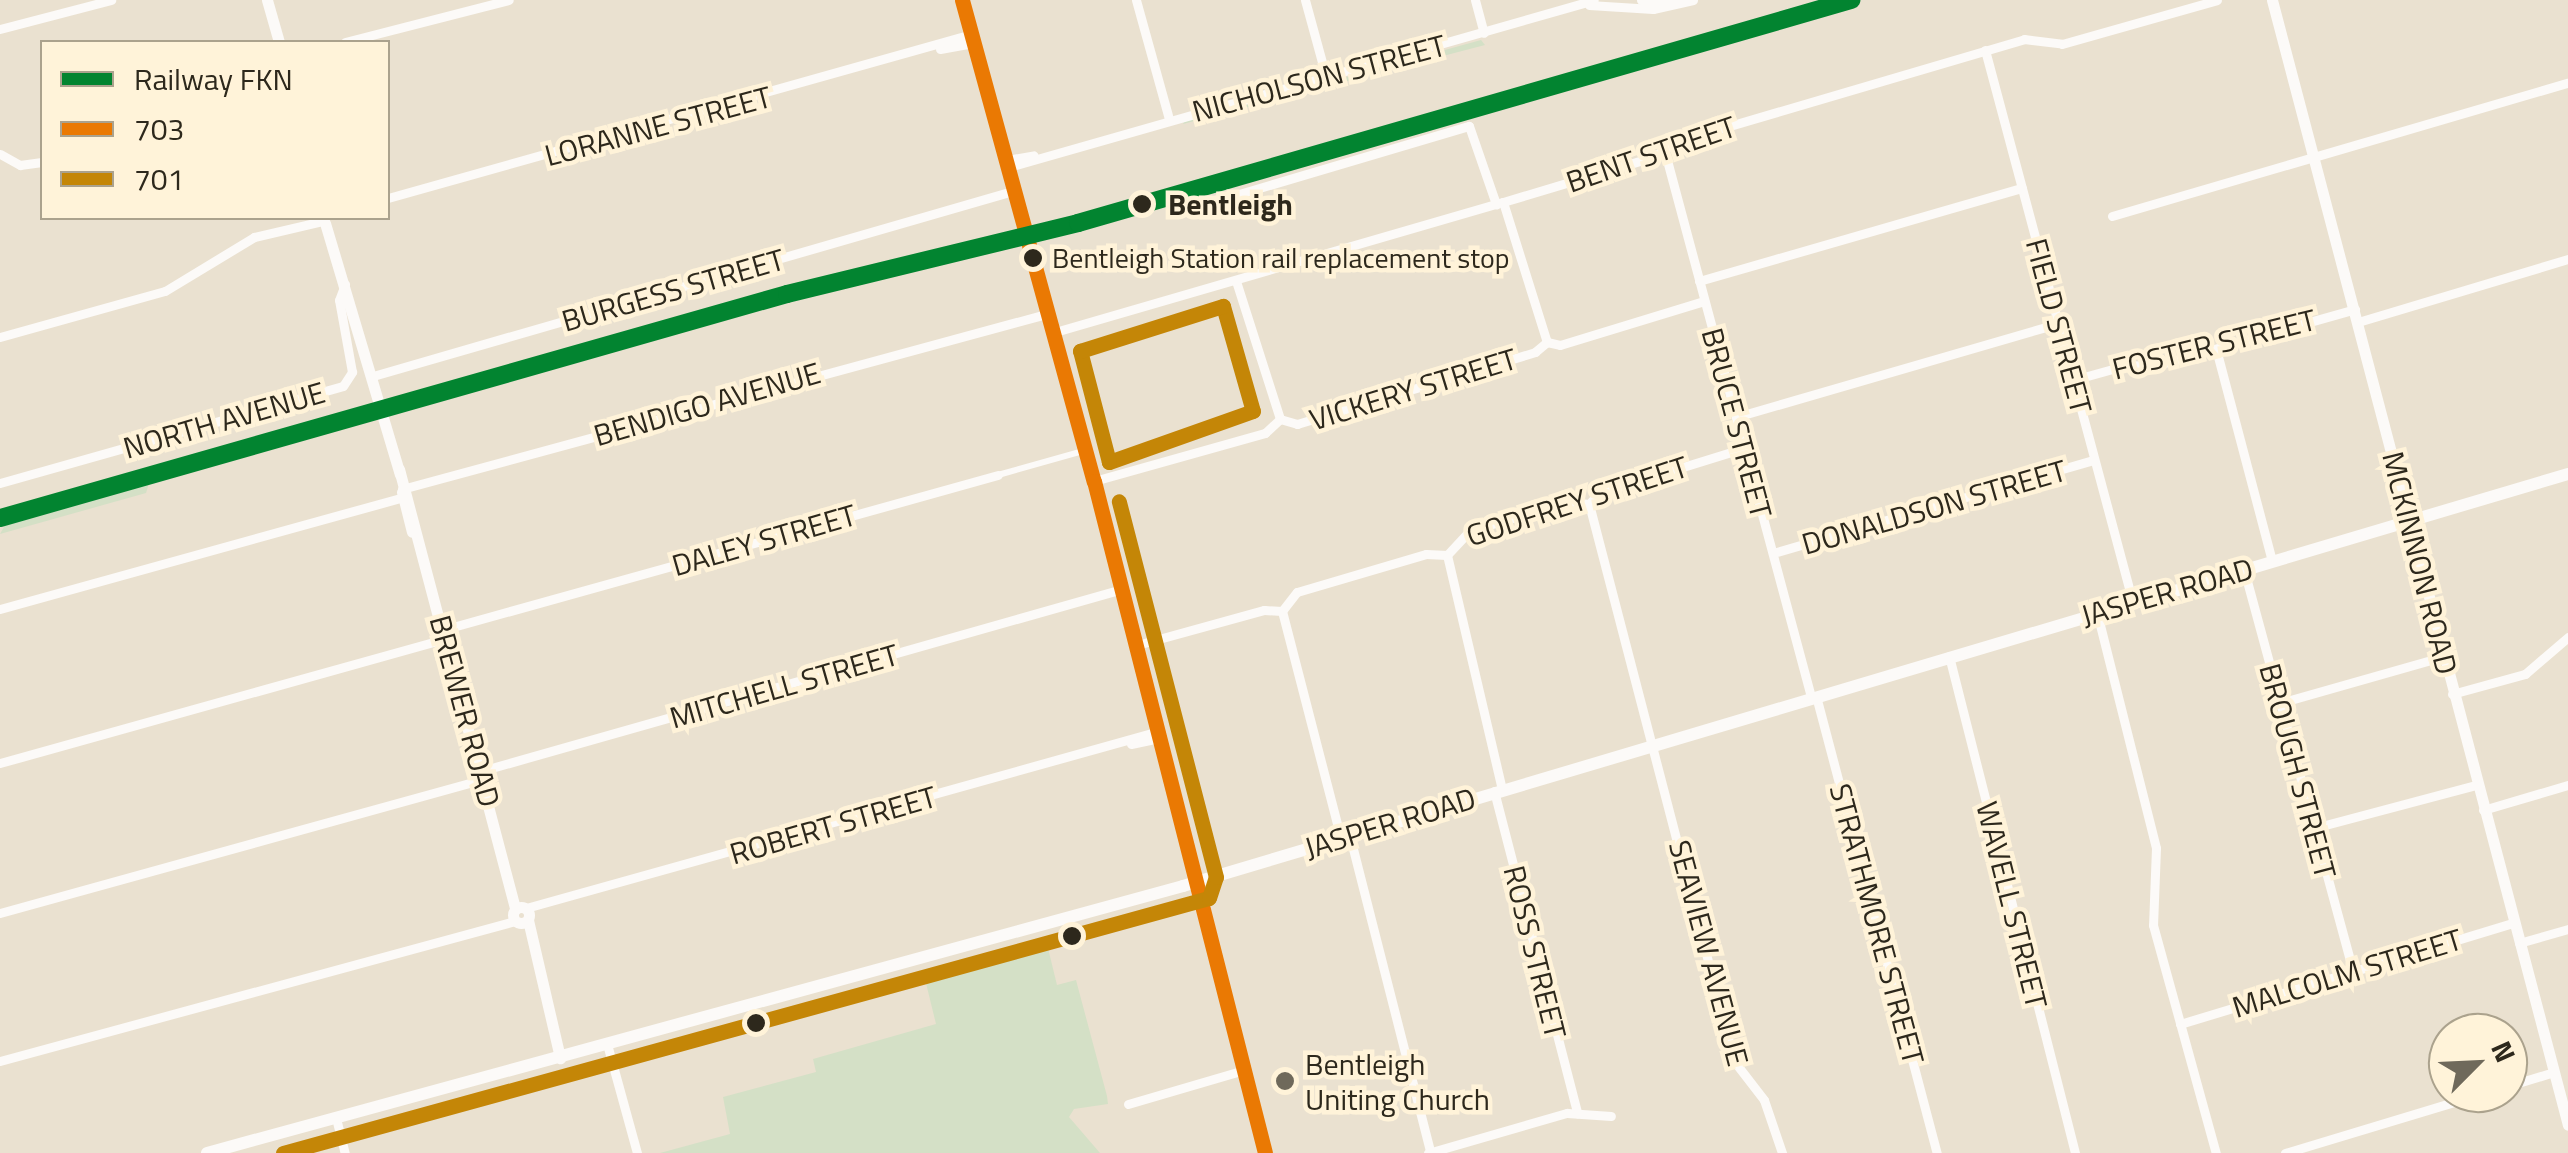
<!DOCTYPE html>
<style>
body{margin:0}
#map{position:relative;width:2568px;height:1153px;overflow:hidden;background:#eae1d0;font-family:"Titillium Web",sans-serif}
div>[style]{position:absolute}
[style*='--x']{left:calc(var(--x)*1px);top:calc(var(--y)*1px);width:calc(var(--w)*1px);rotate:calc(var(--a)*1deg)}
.green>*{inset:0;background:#d4e0c6}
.pedestrian>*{height:6px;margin:-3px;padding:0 3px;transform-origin:3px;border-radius:3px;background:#fcfaf8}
.minor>*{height:9px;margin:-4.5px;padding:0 4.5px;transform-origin:4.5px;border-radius:4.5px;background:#fcfaf8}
.tertiary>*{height:11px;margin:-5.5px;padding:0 5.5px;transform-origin:5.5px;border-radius:5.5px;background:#fcfaf8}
.tertiary>.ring{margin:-5.5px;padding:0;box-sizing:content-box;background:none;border:11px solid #fcfaf8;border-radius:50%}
.secondary>*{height:12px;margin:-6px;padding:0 6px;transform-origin:6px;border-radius:6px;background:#fcfaf8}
.bus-1>*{height:15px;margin:-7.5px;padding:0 7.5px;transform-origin:7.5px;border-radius:7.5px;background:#ea7903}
.bus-2>*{height:15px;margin:-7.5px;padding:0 7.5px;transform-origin:7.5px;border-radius:7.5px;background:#c48607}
.rail-1>*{height:18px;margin:-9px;padding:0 9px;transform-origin:9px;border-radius:9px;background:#028430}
.dots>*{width:28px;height:28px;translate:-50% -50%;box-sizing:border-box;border:5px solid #fff3d9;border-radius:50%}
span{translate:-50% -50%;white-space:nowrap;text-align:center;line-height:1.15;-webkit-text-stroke:9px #fff3d9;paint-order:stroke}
.bus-label{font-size:28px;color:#2d281c}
.left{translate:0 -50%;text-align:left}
.street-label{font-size:30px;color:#2d281c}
.stop-label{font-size:30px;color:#2d281c;font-weight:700}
.poi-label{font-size:30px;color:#2d281c}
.legend{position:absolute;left:40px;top:40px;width:350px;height:180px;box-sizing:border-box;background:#fff3d9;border:2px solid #aba28d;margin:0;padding:12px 18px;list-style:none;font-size:30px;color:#2d281c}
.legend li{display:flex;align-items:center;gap:20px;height:50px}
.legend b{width:50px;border:2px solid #aba28d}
.north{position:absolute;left:2428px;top:1013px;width:100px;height:100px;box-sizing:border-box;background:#fff3d9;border:2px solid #aba28d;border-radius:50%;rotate:66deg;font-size:28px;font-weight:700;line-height:40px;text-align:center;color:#2d281c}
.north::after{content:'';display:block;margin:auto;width:35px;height:45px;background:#6f695b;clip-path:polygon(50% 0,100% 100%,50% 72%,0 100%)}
</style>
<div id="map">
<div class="green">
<i style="clip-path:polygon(1481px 40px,1485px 45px,1183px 124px,1184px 122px)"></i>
<i style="clip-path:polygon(151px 477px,146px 493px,0 534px,8px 520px)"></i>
<i style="clip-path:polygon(1046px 940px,1057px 985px,1076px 980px,1107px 1096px,1108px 1104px,1074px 1109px,1069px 1117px,1100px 1153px,660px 1153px,730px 1134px,723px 1097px,816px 1072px,813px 1059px,936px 1024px,924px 975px)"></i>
</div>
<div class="pedestrian">
<i style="--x:998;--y:475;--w:88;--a:-15.8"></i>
</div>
<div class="minor">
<i style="--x:1136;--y:0;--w:123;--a:74.5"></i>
<i style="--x:1305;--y:0;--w:80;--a:74.7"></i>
<i style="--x:1475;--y:0;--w:34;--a:75"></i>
<i style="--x:1641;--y:0;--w:35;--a:0"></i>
<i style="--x:1589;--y:5;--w:64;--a:3.6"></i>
<i style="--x:1653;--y:9;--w:41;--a:-12.7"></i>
<i style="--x:0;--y:29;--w:115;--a:-14.6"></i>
<i style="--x:345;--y:42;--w:169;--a:-14.4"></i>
<i style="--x:940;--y:49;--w:35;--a:-10"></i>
<i style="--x:1985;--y:50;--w:572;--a:75.02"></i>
<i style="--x:1664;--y:149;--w:567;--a:74.98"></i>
<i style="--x:0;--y:154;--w:23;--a:29"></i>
<i style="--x:20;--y:165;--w:22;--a:-8"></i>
<i style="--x:1007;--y:160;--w:27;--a:-10"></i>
<i style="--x:1009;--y:167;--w:608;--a:-15.93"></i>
<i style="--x:388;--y:198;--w:607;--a:-15.69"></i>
<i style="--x:1503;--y:202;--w:147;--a:72.6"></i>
<i style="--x:1214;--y:211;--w:9;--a:-103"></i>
<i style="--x:1212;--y:202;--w:268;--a:-16.5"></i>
<i style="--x:1469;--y:126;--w:83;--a:70.9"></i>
<i style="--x:2112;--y:216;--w:475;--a:-16.3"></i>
<i style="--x:1236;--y:281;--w:145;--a:72.3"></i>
<i style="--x:1699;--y:281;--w:336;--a:-16.1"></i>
<i style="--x:2358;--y:322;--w:219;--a:-16.7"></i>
<i style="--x:1055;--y:332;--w:466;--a:-16.2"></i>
<i style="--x:1503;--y:202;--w:157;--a:-16.7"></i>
<i style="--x:1653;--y:157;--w:27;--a:-34"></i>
<i style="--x:1675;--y:142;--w:364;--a:-16.4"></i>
<i style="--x:2024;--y:39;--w:38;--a:7"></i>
<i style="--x:2062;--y:44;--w:161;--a:-15.8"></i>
<i style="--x:0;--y:337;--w:171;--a:-15.6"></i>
<i style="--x:165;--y:291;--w:104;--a:-31.2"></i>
<i style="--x:254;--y:237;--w:70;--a:-13.2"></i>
<i style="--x:2216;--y:349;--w:219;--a:75.2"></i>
<i style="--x:373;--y:376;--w:669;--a:-16.13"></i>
<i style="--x:2073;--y:380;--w:56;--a:-15.5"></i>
<i style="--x:2127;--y:365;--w:27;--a:2"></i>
<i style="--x:2154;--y:366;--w:209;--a:-15.8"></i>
<i style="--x:1736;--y:417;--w:334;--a:-16.2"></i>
<i style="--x:1280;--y:419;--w:18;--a:16"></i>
<i style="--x:1297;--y:424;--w:249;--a:-16.8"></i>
<i style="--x:1535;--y:352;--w:16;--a:-40"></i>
<i style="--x:1547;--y:342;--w:13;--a:13"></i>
<i style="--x:1560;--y:345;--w:151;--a:-17"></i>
<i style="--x:1094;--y:481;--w:178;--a:-15.7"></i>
<i style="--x:1265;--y:433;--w:21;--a:-43"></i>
<i style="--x:0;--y:483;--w:356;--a:-15.8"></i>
<i style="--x:343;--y:386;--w:17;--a:-57"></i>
<i style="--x:352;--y:372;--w:73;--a:-100.2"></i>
<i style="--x:339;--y:300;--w:17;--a:-69"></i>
<i style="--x:402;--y:489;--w:671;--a:-15.2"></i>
<i style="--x:1589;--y:504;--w:576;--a:75.41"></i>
<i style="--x:1734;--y:1061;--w:49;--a:52.4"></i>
<i style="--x:1764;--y:1100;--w:56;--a:71.2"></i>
<i style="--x:1773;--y:553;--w:334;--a:-16.2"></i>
<i style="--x:1447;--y:555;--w:240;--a:76.8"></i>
<i style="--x:2244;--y:570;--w:416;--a:74.8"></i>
<i style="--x:0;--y:609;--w:422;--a:-15.5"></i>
<i style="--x:1282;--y:611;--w:236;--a:75.5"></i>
<i style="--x:2097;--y:613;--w:242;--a:75.9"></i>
<i style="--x:2156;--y:848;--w:77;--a:92.2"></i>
<i style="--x:2153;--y:925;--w:237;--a:74.6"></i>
<i style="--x:442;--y:630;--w:577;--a:-15.58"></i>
<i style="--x:1137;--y:645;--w:132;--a:-15.4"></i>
<i style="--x:1264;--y:610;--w:18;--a:3"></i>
<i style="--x:1282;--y:611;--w:24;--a:-52"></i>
<i style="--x:1297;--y:592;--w:134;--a:-16.4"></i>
<i style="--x:1426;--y:554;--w:21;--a:3"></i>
<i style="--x:1447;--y:555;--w:33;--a:-47"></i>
<i style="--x:1469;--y:531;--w:104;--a:-16.7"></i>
<i style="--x:1569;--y:501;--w:20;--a:9"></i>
<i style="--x:1589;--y:504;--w:15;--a:-48"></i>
<i style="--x:1599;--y:493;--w:152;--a:-17.2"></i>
<i style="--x:1949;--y:656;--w:513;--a:75.77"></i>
<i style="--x:2452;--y:694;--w:76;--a:-15.3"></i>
<i style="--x:2525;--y:674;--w:57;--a:-40.7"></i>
<i style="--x:1816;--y:696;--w:473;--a:75.2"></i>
<i style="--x:2280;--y:703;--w:168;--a:-15.9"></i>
<i style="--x:1131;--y:744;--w:30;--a:-12"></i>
<i style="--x:0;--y:763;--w:462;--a:-15.6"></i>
<i style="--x:481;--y:771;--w:666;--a:-15.85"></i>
<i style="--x:1494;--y:791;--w:333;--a:75.5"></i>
<i style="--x:2483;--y:810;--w:89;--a:-16.4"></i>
<i style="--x:2314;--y:828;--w:168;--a:-14.9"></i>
<i style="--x:1350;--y:837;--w:325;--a:75.7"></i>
<i style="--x:526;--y:908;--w:657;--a:-15.62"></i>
<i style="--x:0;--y:913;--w:502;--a:-15.48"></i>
<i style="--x:2519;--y:943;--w:51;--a:-15.9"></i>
<i style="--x:2180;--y:1024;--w:348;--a:-16.9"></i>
<i style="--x:607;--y:1044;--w:113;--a:74.6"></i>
<i style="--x:0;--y:1061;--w:534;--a:-15.21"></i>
<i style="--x:2508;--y:1086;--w:48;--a:-16.9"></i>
<i style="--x:1128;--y:1104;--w:121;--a:-16.3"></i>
<i style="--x:336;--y:1118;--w:36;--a:76"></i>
<i style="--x:1428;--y:1153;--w:145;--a:-16.1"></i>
<i style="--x:1567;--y:1113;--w:44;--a:3.9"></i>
<i style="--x:2285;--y:1153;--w:208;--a:-16.8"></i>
</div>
<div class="tertiary">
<i style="--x:267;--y:0;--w:44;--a:74.1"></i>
<i style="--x:2272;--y:0;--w:1163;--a:75.26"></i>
<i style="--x:325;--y:223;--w:262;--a:73.4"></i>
<i style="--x:399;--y:469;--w:455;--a:75.2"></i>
<i style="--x:402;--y:492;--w:41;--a:76"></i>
<i class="ring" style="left:513px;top:907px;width:5px;height:5px"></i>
<i style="--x:528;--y:920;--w:142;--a:76.9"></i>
</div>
<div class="secondary">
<i style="--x:962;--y:0;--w:499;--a:74.7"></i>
<i style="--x:1094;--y:481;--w:693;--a:75.72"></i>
<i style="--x:207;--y:1153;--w:1012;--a:-15.3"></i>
<i style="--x:1183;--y:886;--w:1445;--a:-16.57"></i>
</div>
<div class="bus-1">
<i style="--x:962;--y:0;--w:499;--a:74.7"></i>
<i style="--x:1094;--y:481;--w:693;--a:75.72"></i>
</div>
<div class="bus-2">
<i style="--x:1223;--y:306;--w:109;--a:74.1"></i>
<i style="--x:1253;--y:411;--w:153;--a:160.5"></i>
<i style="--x:1109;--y:462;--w:115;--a:-104.6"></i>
<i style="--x:1080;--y:351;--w:150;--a:-17.5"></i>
<i style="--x:283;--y:1153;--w:960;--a:-15.4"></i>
<i style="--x:1209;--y:898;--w:22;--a:-72"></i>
<i style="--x:1216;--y:877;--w:388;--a:-104.5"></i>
</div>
<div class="rail-1">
<i style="--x:0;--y:518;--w:818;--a:-15.89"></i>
<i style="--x:787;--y:294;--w:300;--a:-13.7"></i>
<i style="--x:1078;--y:223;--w:805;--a:-16.09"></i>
</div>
<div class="dots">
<i style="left:1142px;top:204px;background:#2d281c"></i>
<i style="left:1033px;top:258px;background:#2d281c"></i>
<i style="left:1072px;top:936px;background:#2d281c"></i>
<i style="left:756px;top:1023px;background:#2d281c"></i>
<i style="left:1285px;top:1081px;background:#6f695b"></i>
</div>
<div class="bus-label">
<span class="left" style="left:1052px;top:258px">Bentleigh Station rail replacement stop</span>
</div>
<div class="street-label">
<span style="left:1319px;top:78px;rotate:-15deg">NICHOLSON STREET</span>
<span style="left:658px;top:126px;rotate:-15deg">LORANNE STREET</span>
<span style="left:1651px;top:154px;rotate:-19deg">BENT STREET</span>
<span style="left:673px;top:290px;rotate:-16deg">BURGESS STREET</span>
<span style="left:2059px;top:326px;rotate:75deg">FIELD STREET</span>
<span style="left:2214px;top:344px;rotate:-14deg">FOSTER STREET</span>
<span style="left:1413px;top:389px;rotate:-17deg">VICKERY STREET</span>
<span style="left:707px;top:404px;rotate:-16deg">BENDIGO AVENUE</span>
<span style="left:224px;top:420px;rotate:-16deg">NORTH AVENUE</span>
<span style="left:1737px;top:423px;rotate:75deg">BRUCE STREET</span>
<span style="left:1577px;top:501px;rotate:-18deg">GODFREY STREET</span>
<span style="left:1934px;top:507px;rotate:-16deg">DONALDSON STREET</span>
<span style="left:764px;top:540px;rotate:-16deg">DALEY STREET</span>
<span style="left:2420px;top:563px;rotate:76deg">MCKINNON ROAD</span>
<span style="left:2167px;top:592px;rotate:-16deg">JASPER ROAD</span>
<span style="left:784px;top:686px;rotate:-16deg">MITCHELL STREET</span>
<span style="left:465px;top:711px;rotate:75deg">BREWER ROAD</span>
<span style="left:2298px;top:771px;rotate:75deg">BROUGH STREET</span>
<span style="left:1390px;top:823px;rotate:-17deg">JASPER ROAD</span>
<span style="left:833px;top:825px;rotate:-16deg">ROBERT STREET</span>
<span style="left:2012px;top:905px;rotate:76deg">WAVELL STREET</span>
<span style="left:1877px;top:924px;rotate:75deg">STRATHMORE STREET</span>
<span style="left:1535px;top:952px;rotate:76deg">ROSS STREET</span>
<span style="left:1709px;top:953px;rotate:75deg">SEAVIEW AVENUE</span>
<span style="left:2347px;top:973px;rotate:-17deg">MALCOLM STREET</span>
</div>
<div class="stop-label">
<span class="left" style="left:1168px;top:204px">Bentleigh</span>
</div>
<div class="poi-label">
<span class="left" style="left:1305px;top:1081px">Bentleigh<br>Uniting Church</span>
</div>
<ul class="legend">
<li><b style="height:12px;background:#028430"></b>Railway FKN</li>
<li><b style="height:12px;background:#ea7903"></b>703</li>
<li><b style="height:12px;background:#c48607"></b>701</li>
</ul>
<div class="north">N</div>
</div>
